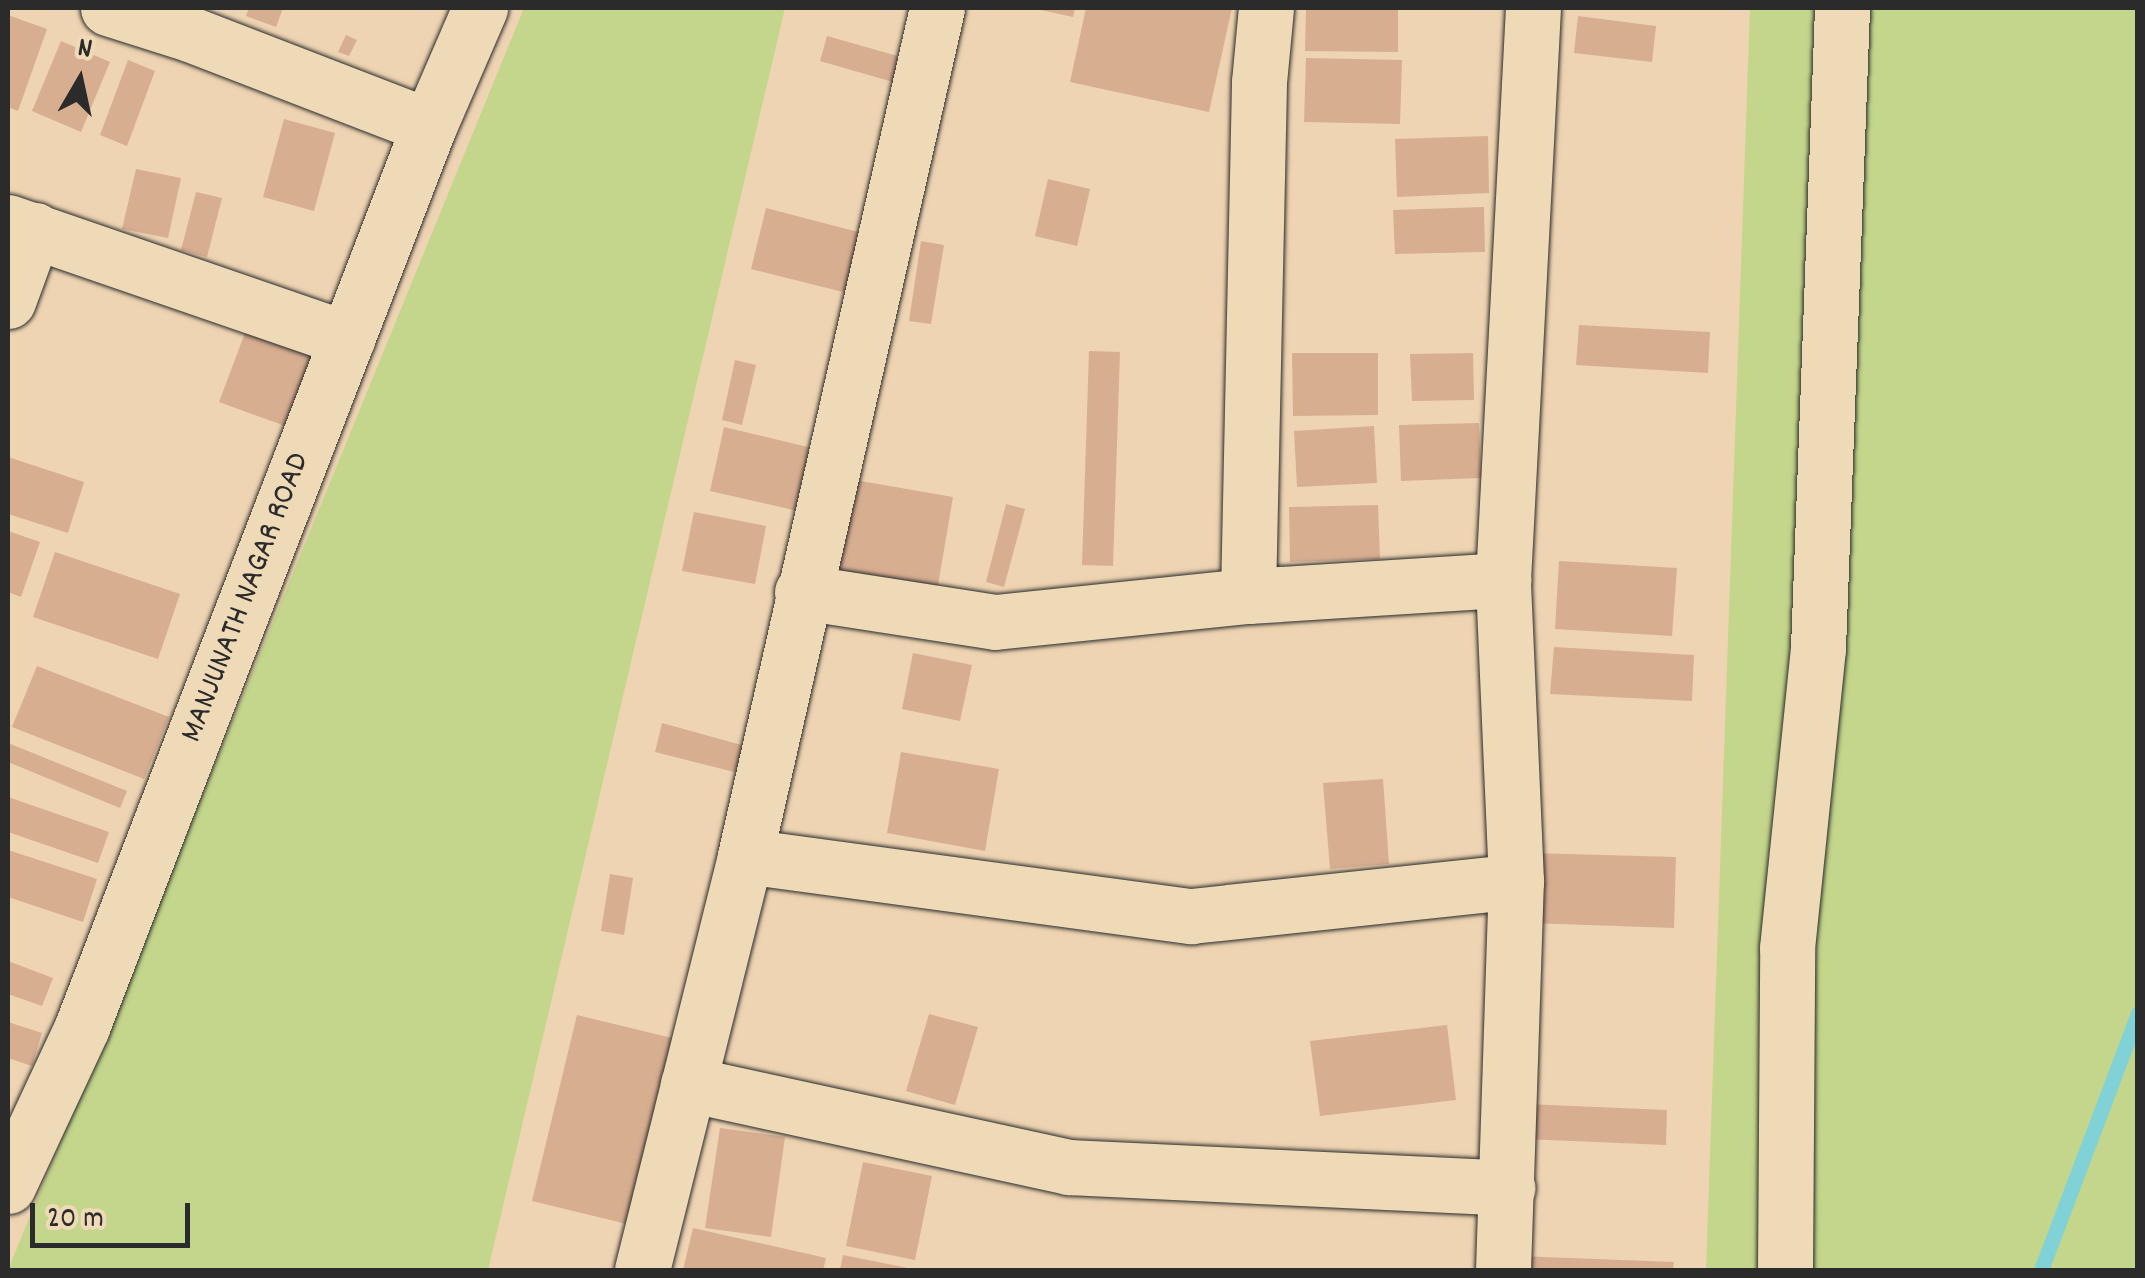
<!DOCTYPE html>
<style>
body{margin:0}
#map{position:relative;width:2145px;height:1278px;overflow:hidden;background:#eed4b2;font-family:Dekko,sans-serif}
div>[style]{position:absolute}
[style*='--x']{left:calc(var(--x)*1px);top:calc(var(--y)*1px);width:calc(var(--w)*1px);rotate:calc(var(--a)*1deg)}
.green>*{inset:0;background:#c3d68b}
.stream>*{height:15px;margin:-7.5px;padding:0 7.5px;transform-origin:7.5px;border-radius:7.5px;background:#81d2d6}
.building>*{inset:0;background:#d8ae91}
.roads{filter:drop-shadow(0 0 2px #2b2b2b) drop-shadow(0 0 2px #2b2b2b)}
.minor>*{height:55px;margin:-27.5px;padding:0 27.5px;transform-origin:27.5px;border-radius:27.5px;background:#efdab8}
span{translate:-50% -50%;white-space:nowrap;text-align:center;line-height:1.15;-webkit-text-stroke:8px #efdab8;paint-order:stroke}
.street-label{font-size:32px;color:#2b2b2b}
.frame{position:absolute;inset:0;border:10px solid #2b2b2b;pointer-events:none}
.north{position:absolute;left:30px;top:30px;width:100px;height:100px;-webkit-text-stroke:8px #efdab8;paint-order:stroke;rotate:9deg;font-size:28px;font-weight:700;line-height:40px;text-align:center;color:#2b2b2b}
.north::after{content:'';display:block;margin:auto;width:35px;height:45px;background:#2b2b2b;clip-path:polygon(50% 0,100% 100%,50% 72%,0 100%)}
.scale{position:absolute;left:30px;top:1203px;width:160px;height:45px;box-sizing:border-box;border:5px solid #2b2b2b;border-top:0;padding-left:12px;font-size:30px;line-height:35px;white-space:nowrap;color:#2b2b2b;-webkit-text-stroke:8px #efdab8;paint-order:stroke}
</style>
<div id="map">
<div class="green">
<i style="clip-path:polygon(524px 8px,785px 8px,488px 1270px,8px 1270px)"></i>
<i style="clip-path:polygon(1750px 8px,2137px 8px,2137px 1270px,1706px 1270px)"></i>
</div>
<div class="stream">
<i style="--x:2041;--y:1270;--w:275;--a:-69.3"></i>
</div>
<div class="building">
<i style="clip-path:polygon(249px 8px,283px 8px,276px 27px,246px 16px)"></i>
<i style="clip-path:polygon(1032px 8px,1075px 8px,1073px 17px)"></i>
<i style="clip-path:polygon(1086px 8px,1232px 8px,1209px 112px,1070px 82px)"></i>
<i style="clip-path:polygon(1306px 8px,1398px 8px,1398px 52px,1305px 51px)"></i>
<i style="clip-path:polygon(8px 15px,47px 29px,18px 111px,8px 107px)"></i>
<i style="clip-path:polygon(1578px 16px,1656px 26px,1652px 62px,1574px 53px)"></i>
<i style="clip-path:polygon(346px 35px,357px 40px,349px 56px,338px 52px)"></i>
<i style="clip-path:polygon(827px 36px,901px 57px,893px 82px,820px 61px)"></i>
<i style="clip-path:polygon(61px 41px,110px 62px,81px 132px,32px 111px)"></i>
<i style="clip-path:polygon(1306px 58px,1402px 60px,1400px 124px,1304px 122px)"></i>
<i style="clip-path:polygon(128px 60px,155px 71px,127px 146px,100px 135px)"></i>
<i style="clip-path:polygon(284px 119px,335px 133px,314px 211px,263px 197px)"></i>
<i style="clip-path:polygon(1488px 136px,1489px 193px,1397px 197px,1395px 139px)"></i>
<i style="clip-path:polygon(136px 169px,181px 178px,168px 238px,122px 229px)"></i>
<i style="clip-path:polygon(1048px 179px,1090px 189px,1077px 246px,1035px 236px)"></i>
<i style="clip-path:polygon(196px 192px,222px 198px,207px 257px,181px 250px)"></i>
<i style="clip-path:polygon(1484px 207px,1485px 252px,1395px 254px,1393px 210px)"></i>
<i style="clip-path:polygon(766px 208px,862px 233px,847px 293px,751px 269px)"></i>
<i style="clip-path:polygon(921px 241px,944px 245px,931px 324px,909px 321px)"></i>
<i style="clip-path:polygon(1579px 325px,1710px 332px,1708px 373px,1576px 365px)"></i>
<i style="clip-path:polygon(246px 330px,315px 355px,288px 427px,219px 402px)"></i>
<i style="clip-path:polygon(1089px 351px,1120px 352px,1113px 566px,1082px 565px)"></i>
<i style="clip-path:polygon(1292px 353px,1378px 353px,1378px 415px,1293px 416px)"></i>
<i style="clip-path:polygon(1473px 353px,1474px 400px,1412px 401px,1410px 354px)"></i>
<i style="clip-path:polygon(735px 360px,756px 365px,742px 425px,722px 420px)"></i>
<i style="clip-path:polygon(1479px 423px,1481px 478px,1401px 481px,1399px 425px)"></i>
<i style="clip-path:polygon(1374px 426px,1377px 483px,1297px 487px,1294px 431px)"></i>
<i style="clip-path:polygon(724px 427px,812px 448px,798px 511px,710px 491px)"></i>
<i style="clip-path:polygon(8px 457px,84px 482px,68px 533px,8px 514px)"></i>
<i style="clip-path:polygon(855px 480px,953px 497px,937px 591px,839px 574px)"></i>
<i style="clip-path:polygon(1006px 504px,1025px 509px,1004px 587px,986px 582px)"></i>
<i style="clip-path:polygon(1378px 505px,1380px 559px,1290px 562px,1289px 507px)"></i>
<i style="clip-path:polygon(694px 512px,766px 526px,755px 584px,682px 571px)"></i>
<i style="clip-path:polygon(8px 531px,40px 542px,21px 597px,8px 592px)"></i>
<i style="clip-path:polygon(55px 552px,180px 594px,158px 659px,33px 617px)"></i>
<i style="clip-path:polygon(1559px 561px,1677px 568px,1672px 636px,1555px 629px)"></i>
<i style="clip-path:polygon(1554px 647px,1694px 655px,1692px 701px,1550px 694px)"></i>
<i style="clip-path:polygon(913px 653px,972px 665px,960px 721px,902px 709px)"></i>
<i style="clip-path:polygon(37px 666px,169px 717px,144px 779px,12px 727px)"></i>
<i style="clip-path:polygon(662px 723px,745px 746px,738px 773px,655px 752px)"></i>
<i style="clip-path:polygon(8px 743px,127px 791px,120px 808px,8px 762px)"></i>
<i style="clip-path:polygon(901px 752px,999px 769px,985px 851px,887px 833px)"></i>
<i style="clip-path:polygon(1383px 779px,1389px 864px,1330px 869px,1323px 783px)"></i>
<i style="clip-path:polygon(8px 797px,109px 832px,98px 863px,8px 832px)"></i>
<i style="clip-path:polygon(8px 850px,97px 879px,83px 922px,8px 897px)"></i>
<i style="clip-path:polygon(1531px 853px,1676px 857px,1674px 928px,1529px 923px)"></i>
<i style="clip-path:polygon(610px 874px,633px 878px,624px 935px,601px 931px)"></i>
<i style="clip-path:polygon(8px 961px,53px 978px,42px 1006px,8px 994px)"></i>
<i style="clip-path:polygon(929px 1014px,978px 1027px,955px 1105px,906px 1091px)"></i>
<i style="clip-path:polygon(577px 1015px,676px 1039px,631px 1225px,532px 1201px)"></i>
<i style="clip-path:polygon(8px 1022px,42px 1033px,32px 1066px,8px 1058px)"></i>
<i style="clip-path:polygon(1447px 1025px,1456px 1100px,1320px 1116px,1310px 1041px)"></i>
<i style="clip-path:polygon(1526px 1104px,1667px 1110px,1666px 1145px,1525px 1139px)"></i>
<i style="clip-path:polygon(720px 1128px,785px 1137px,771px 1237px,705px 1228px)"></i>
<i style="clip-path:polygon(863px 1162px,932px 1176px,915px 1260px,846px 1246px)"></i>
<i style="clip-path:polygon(693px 1228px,826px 1258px,823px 1270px,683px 1270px)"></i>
<i style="clip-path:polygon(843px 1255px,913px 1269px,913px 1270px,840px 1270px)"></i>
<i style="clip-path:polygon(1519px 1256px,1674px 1262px,1673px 1270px,1519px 1270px)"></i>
</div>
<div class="roads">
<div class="minor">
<i style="--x:108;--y:8;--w:86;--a:17.6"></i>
<i style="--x:190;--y:34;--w:256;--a:21.1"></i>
<i style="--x:8;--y:222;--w:359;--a:19"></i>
<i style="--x:8;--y:301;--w:76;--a:-69.9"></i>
<i style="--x:802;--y:592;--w:195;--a:8.8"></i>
<i style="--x:995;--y:622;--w:254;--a:-5.9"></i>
<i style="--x:1248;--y:596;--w:256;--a:-3.6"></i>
<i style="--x:1248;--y:596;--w:514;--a:-88.77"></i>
<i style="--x:1259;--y:82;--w:74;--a:-84.6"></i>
<i style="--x:745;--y:856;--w:450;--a:7.7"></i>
<i style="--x:1191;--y:916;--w:327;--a:-6.1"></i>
<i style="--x:688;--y:1084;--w:390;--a:12.3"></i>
<i style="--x:1069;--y:1167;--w:439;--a:2.7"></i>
<i style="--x:8;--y:1186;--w:175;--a:-65"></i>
<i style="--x:82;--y:1027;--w:966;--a:-68.94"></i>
<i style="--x:429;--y:126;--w:129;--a:-66.6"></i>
<i style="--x:642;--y:1270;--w:427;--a:-76"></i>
<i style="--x:745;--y:856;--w:869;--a:-77.24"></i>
<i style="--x:1503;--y:1270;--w:389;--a:-88.1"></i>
<i style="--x:1516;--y:881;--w:301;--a:-92.5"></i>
<i style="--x:1503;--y:580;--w:573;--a:-87"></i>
<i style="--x:1785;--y:1270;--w:322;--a:-89.6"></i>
<i style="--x:1787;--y:948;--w:302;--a:-84.1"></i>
<i style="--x:1818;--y:648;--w:640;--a:-87.85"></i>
</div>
</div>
<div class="street-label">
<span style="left:247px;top:598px;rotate:-69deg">MANJUNATH NAGAR ROAD</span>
</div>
<div class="frame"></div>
<div class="north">N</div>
<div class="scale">20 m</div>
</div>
